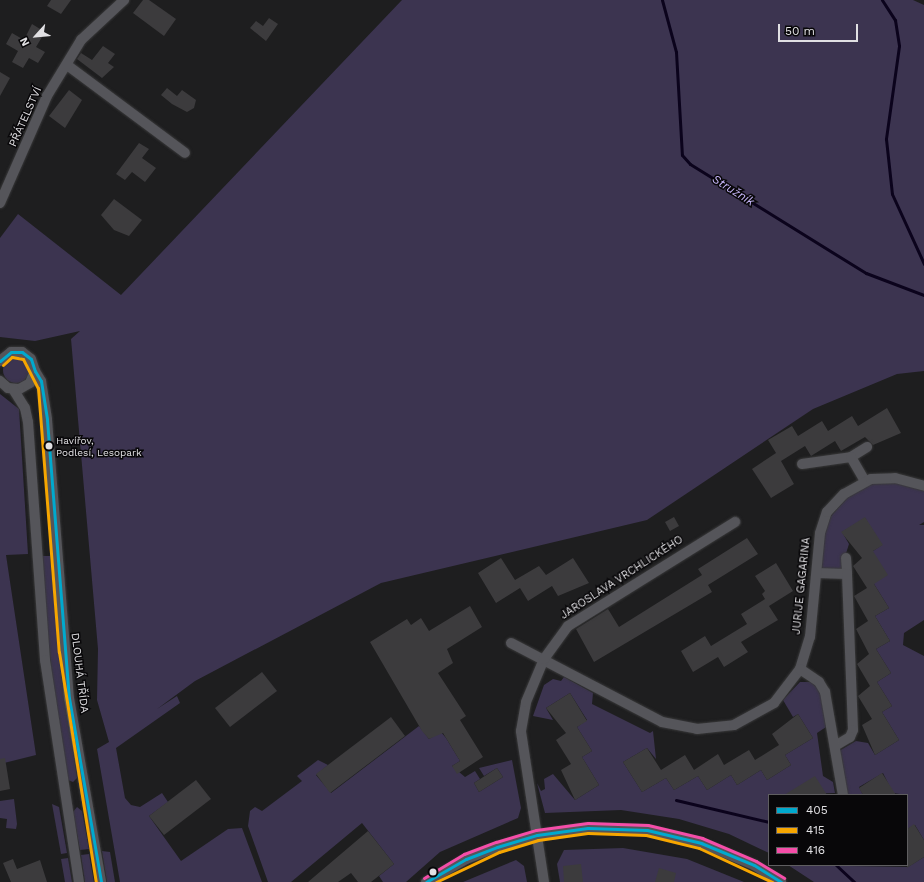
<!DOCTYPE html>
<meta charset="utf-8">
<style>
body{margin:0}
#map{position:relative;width:924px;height:882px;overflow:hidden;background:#1e1e1f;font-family:"Work Sans",sans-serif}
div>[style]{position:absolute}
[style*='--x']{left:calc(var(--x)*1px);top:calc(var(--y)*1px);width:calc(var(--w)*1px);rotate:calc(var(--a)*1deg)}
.green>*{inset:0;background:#3c3450}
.round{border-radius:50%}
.stream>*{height:3px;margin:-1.5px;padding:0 1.5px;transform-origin:1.5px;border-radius:1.5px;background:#0b031c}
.building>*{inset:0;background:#3c3b3d}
.roads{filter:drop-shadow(0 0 1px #39393a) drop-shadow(0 0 1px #39393a)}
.street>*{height:10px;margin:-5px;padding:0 5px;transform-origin:5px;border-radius:5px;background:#55555a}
.bus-1>*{height:3px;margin:-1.5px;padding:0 1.5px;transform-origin:1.5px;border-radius:1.5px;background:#00a9ce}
.bus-2>*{height:3px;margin:-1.5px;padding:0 1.5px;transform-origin:1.5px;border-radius:1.5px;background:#f7a600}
.bus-3>*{height:3px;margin:-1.5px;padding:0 1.5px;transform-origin:1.5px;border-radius:1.5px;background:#f54da8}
.dots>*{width:11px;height:11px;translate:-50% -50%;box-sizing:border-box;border:2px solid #080709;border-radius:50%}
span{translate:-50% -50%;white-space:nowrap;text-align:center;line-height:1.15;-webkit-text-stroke:3px #080709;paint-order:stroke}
.bus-label{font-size:10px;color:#e1e0e3}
.left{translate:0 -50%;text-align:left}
.street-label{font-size:11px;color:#e1e0e3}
.water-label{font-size:12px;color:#c6b5f8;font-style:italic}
.legend{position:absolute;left:768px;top:794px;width:140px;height:72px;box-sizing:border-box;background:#080709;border:1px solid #5f5e60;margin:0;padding:5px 7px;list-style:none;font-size:12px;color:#e1e0e3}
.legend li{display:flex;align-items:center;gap:8px;height:20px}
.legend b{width:20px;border:1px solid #5f5e60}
.north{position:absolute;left:16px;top:16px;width:40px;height:40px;-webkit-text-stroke:3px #080709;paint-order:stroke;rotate:243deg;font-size:11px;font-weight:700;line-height:16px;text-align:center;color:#e1e0e3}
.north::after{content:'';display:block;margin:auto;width:14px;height:18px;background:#e1e0e3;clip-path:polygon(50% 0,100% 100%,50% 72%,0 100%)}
.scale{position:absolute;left:778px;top:24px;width:80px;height:18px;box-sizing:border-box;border:2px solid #e1e0e3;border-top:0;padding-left:5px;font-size:12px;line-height:14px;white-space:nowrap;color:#e1e0e3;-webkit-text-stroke:3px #080709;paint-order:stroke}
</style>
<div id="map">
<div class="green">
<i style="clip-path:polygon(402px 0,913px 0,924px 5px,924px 371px,897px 374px,813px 409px,647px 520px,381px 583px,195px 681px,157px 709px,177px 696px,180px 703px,116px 748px,125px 798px,131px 805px,140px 807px,162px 793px,168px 802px,149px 816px,181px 861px,228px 829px,242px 828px,262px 882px,120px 882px,97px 749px,109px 742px,97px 700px,98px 649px,71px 339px,80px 331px,35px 341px,0 337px,0 238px,18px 214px,121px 295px)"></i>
<i class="round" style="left:3px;top:357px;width:26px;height:26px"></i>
<i style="clip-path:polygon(0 394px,19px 409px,28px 554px,6px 555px,36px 755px,0 764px)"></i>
<i style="clip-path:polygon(871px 483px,897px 483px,924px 491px,924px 522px,919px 525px,924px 525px,924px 620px,904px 633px,903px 645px,924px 656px,924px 840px,915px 825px,907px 829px,907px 795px,893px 793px,883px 773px,859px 787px,863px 795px,846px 795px,839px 751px,856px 741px,868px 743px,875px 755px,899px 740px,882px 712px,892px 706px,877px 682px,891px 673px,876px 649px,890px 641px,875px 616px,889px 608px,874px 584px,873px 551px,882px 545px,865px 518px,842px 532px,849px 544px,841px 569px,823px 569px,821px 566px,823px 537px,831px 516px,848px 497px)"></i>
<i style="clip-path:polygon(41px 556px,50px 556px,60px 666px,77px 778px,73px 782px,68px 780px,51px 667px)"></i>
<i style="clip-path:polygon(564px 677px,593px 693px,592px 704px,650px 733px,653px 731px,656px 759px,647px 748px,623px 762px,642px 792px,666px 778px,674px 790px,698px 776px,707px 790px,731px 775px,737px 785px,761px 770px,767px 780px,791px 765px,785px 755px,813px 738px,798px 714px,793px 717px,783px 700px,800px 682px,811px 682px,820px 690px,826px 727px,817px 733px,823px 776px,833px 782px,835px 793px,769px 795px,769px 853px,729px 834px,679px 819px,621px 810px,545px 813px,537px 783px,541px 791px,545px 789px,544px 779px,553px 774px,575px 800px,599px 785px,582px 757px,592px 751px,577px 727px,587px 720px,570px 693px,546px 708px,553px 720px,533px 716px,544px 685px,553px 679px,561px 681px)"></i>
<i style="clip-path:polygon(419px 726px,429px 739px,441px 732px,446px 738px,460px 761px,452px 766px,465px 777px,475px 771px,480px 779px,474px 783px,479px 792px,503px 777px,497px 768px,484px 776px,479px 768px,512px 760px,521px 808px,518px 818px,440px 852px,406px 882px,383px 882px,379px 876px,394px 864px,362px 823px,291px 882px,268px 882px,248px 826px,250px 811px,255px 807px,262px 811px,302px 781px,297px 776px,318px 760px,328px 765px,316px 775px,331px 793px)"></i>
<i style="clip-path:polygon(14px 799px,17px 824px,16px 829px,6px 828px,7px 819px,0 818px,0 801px)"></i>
<i style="clip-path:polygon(52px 804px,59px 807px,67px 853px,61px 854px)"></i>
<i style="clip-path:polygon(77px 807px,82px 811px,89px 849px,80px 850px,73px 812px)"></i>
<i style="clip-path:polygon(623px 848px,687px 859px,744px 882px,560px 882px,557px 864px,564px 850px)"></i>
<i style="clip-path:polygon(102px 851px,110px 852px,115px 882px,107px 882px)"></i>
<i style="clip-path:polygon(89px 854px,94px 882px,85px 882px,81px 855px)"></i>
<i style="clip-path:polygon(924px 857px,924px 882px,814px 882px,788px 865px,908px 867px)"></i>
<i style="clip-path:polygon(68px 858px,72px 882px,65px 882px,61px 859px)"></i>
<i style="clip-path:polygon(516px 860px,524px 866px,527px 882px,463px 882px)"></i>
</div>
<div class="stream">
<i style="--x:662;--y:0;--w:54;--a:74.9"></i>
<i style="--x:676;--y:52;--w:103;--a:86.7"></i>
<i style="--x:682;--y:155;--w:12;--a:48"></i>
<i style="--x:690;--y:164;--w:207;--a:31.8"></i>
<i style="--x:866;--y:273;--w:62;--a:20.8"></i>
<i style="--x:882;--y:0;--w:24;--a:57"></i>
<i style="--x:895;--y:20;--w:26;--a:81"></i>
<i style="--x:899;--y:46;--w:94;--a:98"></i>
<i style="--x:886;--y:139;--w:55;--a:83.8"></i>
<i style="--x:892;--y:194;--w:77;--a:65.4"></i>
<i style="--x:676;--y:800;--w:96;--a:13.3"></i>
<i style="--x:836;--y:865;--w:25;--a:43"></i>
</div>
<div class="building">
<i style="clip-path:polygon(51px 0,71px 0,61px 14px,47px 6px)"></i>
<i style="clip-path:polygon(143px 0,149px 0,176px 19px,164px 36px,133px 13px)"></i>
<i style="clip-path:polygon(269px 18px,278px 24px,266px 41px,250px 28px,256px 21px,263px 26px)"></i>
<i style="clip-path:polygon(32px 24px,45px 32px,36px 47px,45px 52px,38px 63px,29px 58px,23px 68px,12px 62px,18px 51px,6px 44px,12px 33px,24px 40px)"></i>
<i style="clip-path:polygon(103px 46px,115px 54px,108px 63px,114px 67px,102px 78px,77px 59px,81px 53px,92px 60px)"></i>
<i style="clip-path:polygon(0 72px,10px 78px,0 96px)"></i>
<i style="clip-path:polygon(167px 88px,177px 96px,182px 90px,196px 100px,194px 108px,187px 112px,172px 104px,161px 95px)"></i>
<i style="clip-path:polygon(69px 90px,82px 100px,65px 128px,49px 116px)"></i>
<i style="clip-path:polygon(139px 143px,149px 149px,142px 158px,156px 168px,145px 182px,132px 172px,125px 180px,116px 174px)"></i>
<i style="clip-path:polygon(114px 199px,142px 220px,129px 236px,114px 230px,101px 215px)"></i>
<i style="clip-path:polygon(887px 408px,901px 433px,873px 445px,865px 437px,841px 451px,835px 441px,811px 456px,805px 446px,781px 461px,794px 484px,771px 498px,752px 469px,776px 453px,768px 440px,792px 426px,798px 436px,822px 421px,828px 431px,852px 416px,858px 426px)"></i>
<i style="clip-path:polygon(674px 517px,679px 526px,670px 531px,665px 522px)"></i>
<i style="clip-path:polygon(865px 517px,883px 545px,873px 551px,888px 575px,874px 584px,889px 608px,875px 616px,890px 641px,876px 649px,891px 673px,877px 682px,892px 706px,882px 712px,899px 740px,875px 755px,862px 725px,872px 719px,858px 696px,870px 686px,857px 664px,869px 654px,856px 629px,868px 621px,854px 596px,867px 588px,853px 566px,862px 558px,841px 532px)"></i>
<i style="clip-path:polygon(747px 538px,758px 554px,708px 585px,712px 592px,594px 662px,576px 629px,608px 609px,619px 627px,702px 575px,698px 569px)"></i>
<i style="clip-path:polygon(501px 558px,515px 580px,539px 566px,546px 575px,573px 558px,589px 583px,558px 596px,552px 586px,528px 601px,520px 588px,496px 603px,478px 573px)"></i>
<i style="clip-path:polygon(776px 563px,793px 591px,769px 606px,778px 620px,741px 642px,748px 652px,724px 667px,718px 657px,693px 672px,681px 651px,705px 636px,711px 646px,747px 624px,741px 614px,765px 599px,762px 594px,765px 591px,755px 576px)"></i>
<i style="clip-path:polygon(470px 606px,482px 627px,447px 649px,453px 663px,438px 673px,466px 716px,460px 720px,483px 757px,457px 774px,452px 766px,460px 761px,443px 733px,429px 739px,422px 731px,370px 642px,407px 619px,411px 625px,421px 618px,429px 631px)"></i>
<i style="clip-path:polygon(262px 672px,277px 691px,230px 727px,215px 708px)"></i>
<i style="clip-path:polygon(570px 693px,587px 721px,577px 727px,592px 751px,582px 757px,599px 785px,575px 800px,561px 770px,571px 764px,556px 740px,566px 733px,546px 708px)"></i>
<i style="clip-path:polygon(798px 714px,813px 738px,785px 755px,791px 765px,767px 780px,761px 770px,737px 785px,731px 775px,707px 790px,698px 776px,674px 790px,666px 778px,642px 792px,623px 762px,647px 748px,661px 770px,685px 755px,694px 770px,718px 754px,724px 765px,749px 750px,755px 760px,779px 745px,772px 734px)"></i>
<i style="clip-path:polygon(391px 717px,405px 736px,330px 793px,316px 774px)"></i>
<i style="clip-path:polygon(5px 758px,10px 789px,0 791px,0 759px)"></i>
<i style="clip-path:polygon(497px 768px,503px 777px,479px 792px,474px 783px)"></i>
<i style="clip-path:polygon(882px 773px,896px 795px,863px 795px,859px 788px)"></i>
<i style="clip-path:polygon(815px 776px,827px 795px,784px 795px)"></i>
<i style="clip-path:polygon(196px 780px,211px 799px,164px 835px,149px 816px)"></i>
<i style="clip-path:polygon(914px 824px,924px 840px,924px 857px,907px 868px,907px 829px)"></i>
<i style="clip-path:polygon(368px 831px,394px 864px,371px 882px,358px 882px,351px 873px,338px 882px,308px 882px)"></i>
<i style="clip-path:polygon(13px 859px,17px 869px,40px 860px,47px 882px,11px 882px,3px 863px)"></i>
<i style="clip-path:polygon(581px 864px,583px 882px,564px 882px,563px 866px)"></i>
<i style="clip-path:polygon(659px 868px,676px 873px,674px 882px,655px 882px)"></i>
</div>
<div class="roads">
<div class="street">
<i style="--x:67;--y:65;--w:147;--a:36.7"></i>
<i style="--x:0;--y:203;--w:117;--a:-66.3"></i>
<i style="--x:47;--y:96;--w:66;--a:-58.7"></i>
<i style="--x:81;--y:40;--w:59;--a:-42.9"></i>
<i style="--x:0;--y:361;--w:14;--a:-39"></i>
<i style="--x:11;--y:352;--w:11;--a:0"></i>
<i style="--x:22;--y:352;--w:11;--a:38"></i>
<i style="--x:31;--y:359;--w:13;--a:72"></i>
<i style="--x:35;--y:371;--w:13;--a:113"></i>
<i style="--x:30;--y:383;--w:13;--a:151"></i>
<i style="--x:19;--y:389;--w:11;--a:-175"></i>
<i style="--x:8;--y:388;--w:11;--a:-139"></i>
<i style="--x:35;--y:371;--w:12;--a:59"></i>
<i style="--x:41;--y:381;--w:39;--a:81"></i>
<i style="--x:47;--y:420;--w:279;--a:85.5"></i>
<i style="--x:69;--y:698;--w:187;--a:80.1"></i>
<i style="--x:13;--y:389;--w:22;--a:58"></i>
<i style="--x:25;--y:408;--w:14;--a:78"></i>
<i style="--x:28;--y:422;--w:239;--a:85.9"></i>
<i style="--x:45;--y:660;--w:225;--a:81.3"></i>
<i style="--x:851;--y:457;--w:19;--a:-32"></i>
<i style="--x:802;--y:464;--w:49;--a:-8.1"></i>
<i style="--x:851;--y:457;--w:28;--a:60"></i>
<i style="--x:846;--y:558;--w:16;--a:86"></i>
<i style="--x:817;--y:573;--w:30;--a:2"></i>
<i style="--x:847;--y:574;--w:156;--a:87.8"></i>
<i style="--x:853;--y:730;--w:8;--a:113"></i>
<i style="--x:850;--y:737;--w:17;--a:149"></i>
<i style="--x:511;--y:643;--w:170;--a:27.6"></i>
<i style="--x:662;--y:722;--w:36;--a:11"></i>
<i style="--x:697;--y:729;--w:37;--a:-6"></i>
<i style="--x:734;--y:725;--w:46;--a:-28.8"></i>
<i style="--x:774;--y:703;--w:43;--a:-52.6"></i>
<i style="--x:800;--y:669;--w:34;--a:-73"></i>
<i style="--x:810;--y:637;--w:104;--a:-84.5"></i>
<i style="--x:820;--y:533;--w:22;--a:-72"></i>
<i style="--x:827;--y:512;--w:25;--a:-47"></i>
<i style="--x:844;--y:494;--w:31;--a:-29"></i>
<i style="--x:871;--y:479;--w:24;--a:-2"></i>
<i style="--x:895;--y:478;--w:30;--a:15"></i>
<i style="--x:800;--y:669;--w:23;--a:34"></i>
<i style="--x:819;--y:682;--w:12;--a:59"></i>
<i style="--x:825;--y:692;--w:105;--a:80.1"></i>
<i style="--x:426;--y:882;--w:46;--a:-29.9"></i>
<i style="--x:466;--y:859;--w:33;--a:-21"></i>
<i style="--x:497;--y:847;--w:42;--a:-16.7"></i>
<i style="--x:537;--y:835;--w:51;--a:-7.8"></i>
<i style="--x:588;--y:828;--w:59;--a:1.9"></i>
<i style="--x:647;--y:830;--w:56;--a:13.5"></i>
<i style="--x:701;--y:843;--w:57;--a:22.5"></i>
<i style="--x:754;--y:865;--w:32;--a:32"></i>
<i style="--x:544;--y:882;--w:153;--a:-98.7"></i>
<i style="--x:521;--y:731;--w:29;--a:-80"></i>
<i style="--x:526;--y:702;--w:47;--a:-67.3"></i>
<i style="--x:544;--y:659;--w:41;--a:-54"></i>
<i style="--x:568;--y:626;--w:197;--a:-31.9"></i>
</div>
</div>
<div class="bus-1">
<i style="--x:0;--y:361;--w:14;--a:-39"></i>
<i style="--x:11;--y:352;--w:11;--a:0"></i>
<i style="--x:22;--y:352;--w:11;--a:38"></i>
<i style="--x:31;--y:359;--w:13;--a:72"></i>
<i style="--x:35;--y:371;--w:12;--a:59"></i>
<i style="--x:41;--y:381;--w:39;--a:81"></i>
<i style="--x:47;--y:420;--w:279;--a:85.5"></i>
<i style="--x:69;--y:698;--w:187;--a:80.1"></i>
<i style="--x:426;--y:882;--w:46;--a:-29.9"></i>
<i style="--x:466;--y:859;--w:33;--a:-21"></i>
<i style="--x:497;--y:847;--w:42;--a:-16.7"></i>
<i style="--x:537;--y:835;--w:51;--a:-7.8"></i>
<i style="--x:588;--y:828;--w:59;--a:1.9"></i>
<i style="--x:647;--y:830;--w:56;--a:13.5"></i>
<i style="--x:701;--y:843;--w:57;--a:22.5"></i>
<i style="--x:754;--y:865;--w:32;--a:32"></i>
</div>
<div class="bus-2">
<i style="--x:3;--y:365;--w:12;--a:-42"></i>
<i style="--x:12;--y:357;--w:11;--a:10"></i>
<i style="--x:23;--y:359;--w:33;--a:63"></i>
<i style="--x:38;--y:388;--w:265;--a:85.5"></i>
<i style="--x:59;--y:652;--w:233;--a:80.9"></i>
<i style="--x:436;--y:882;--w:70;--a:-25.5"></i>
<i style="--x:499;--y:852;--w:41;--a:-17.1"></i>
<i style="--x:538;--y:840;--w:50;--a:-8"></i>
<i style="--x:588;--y:833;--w:58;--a:2"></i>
<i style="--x:646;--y:835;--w:55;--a:13.8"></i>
<i style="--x:699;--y:848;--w:81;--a:25"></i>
</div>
<div class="bus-3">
<i style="--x:424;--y:878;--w:47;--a:-31"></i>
<i style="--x:464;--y:854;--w:34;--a:-21"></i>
<i style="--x:496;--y:842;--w:42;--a:-16.7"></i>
<i style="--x:536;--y:830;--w:52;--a:-7.7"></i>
<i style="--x:588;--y:823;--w:60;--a:1.9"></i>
<i style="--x:648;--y:825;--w:56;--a:13.5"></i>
<i style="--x:702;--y:838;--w:59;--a:23.1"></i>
<i style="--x:756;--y:861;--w:33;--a:31"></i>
</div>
<div class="dots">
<i style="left:49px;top:446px;background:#e1e0e3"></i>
<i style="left:433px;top:872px;background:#e1e0e3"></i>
</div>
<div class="bus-label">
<span class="left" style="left:56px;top:446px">Havířov,<br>Podlesí, Lesopark</span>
</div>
<div class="street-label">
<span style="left:26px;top:117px;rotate:-66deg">PŘÁTELSTVÍ</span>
<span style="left:622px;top:578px;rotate:-33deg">JAROSLAVA VRCHLICKÉHO</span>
<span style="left:802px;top:586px;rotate:-84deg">JURIJE GAGARINA</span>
<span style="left:79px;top:673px;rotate:83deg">DLOUHÁ TŘÍDA</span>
</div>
<div class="water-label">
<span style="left:733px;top:191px;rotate:32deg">Stružník</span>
</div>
<ul class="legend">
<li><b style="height:5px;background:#00a9ce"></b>405</li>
<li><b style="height:5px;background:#f7a600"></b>415</li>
<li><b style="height:5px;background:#f54da8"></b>416</li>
</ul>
<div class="north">N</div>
<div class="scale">50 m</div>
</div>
